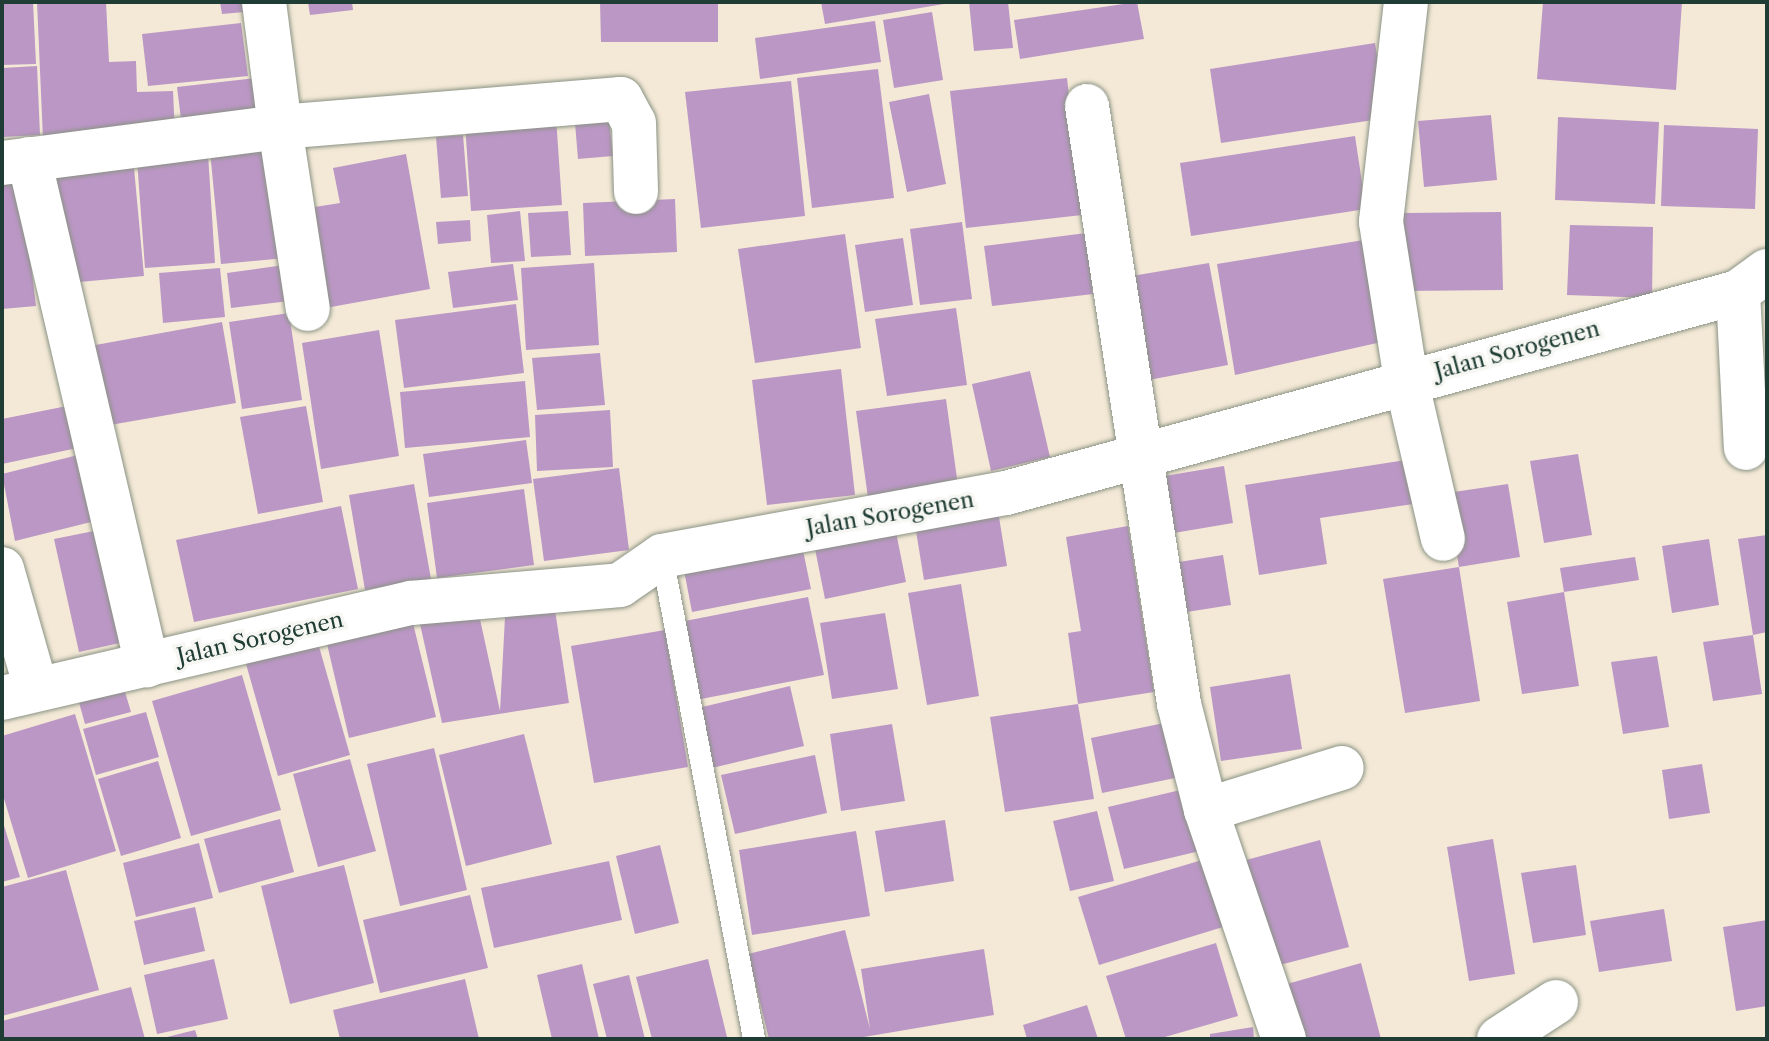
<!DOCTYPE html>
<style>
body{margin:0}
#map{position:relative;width:1769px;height:1041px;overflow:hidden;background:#f4e9d6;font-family:"Libre Caslon Text",serif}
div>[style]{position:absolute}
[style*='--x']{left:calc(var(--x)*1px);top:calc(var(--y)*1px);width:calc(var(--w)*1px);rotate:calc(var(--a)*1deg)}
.building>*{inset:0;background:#bb97c5}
.roads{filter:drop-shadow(0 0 2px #8a9385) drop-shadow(0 0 2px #8a9385)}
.service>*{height:22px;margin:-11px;padding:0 11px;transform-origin:11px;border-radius:11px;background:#fff}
.minor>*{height:44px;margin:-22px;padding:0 22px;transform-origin:22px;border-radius:22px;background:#fff}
span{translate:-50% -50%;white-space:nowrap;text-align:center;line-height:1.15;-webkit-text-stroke:7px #f6f6f2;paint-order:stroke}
.street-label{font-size:22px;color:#1f3d34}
.frame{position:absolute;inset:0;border:4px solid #1f3d34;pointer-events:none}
</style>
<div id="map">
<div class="building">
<i style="clip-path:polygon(2px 2px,33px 2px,36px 64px,2px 65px)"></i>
<i style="clip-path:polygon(37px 2px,106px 2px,109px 62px,136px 61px,137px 92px,173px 91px,175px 134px,43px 139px)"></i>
<i style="clip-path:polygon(220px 2px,256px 2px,257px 11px,222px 14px)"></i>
<i style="clip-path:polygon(308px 2px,352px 2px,353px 10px,310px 15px)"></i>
<i style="clip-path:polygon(600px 2px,718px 2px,718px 42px,601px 42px)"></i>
<i style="clip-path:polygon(821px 2px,944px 2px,944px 4px,825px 24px)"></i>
<i style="clip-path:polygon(969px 2px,1008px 2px,1013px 48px,974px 51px)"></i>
<i style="clip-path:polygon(1137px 2px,1144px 39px,1020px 59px,1014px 20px)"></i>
<i style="clip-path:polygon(1543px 2px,1682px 2px,1676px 90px,1537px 79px)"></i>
<i style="clip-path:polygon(932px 12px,943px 80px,894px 88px,883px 20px)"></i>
<i style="clip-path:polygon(875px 21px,881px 62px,760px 79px,755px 38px)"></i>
<i style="clip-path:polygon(241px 23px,248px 76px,148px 86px,142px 34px)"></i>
<i style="clip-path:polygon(1375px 43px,1387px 118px,1221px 143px,1210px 69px)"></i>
<i style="clip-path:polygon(37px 66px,40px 135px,2px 137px,2px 68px)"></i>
<i style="clip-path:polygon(878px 69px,894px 198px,812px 208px,797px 78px)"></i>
<i style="clip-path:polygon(266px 77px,271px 126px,183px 135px,177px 87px)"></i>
<i style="clip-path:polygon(1067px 78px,1082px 215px,966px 228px,950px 91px)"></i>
<i style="clip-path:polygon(791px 81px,805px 216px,701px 228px,685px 92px)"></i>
<i style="clip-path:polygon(929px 94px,946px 184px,907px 192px,889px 102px)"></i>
<i style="clip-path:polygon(1491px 115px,1497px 180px,1424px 187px,1418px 121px)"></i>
<i style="clip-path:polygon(556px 117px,562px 205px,471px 211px,465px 124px)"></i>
<i style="clip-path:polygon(1558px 117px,1659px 122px,1655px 204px,1555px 200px)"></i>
<i style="clip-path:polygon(609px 120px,613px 156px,578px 159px,575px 123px)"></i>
<i style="clip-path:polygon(1664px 125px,1758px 129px,1755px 209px,1661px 206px)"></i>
<i style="clip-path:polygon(274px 135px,285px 258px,221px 264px,209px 141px)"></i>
<i style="clip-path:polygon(463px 135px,468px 196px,441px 198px,436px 137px)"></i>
<i style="clip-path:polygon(1355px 136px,1366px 209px,1191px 236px,1180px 163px)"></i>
<i style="clip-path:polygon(208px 154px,215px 263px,145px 268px,137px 160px)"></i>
<i style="clip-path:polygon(406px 154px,430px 289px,320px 309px,302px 209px,340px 203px,333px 168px)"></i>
<i style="clip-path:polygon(134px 168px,144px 276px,58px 284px,49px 175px)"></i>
<i style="clip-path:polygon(20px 172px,36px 306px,2px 309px,2px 174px)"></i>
<i style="clip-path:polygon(675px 199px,677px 252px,585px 256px,583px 203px)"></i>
<i style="clip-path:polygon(520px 211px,525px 261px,491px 263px,487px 215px)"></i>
<i style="clip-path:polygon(568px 211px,571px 255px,531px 257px,528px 213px)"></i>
<i style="clip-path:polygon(1501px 212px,1503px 290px,1404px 291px,1403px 213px)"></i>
<i style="clip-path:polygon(470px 220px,471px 241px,438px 244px,436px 222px)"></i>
<i style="clip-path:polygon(962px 222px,972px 299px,920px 305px,910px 229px)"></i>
<i style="clip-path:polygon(1570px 225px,1653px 227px,1652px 298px,1567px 295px)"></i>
<i style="clip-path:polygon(1086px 233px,1093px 294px,992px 306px,984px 246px)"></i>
<i style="clip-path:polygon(845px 234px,861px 348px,755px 363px,738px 249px)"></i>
<i style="clip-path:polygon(903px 238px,913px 305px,865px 312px,855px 245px)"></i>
<i style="clip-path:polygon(1370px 239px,1386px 341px,1235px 375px,1217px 264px)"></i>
<i style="clip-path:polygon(594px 263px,599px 345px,526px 350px,521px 268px)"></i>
<i style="clip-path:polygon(1209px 263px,1228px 365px,1138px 382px,1120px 278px)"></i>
<i style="clip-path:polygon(513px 264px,518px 300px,453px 308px,448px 272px)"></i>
<i style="clip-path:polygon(284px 265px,289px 301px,231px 308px,227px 273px)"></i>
<i style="clip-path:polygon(220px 268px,225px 317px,163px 323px,159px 273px)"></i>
<i style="clip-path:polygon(516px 304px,524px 373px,404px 388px,395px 320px)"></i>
<i style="clip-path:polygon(956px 308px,967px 385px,887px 396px,875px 319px)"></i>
<i style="clip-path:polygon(289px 313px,302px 400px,242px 409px,229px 322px)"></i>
<i style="clip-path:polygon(222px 322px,236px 403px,93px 428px,79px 348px)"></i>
<i style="clip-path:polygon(379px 330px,399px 456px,321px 469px,302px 343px)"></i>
<i style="clip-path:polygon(600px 353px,605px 405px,537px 410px,532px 358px)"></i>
<i style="clip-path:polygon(841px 369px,855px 495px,767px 505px,752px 380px)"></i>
<i style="clip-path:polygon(1030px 371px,1050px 457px,991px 471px,972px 384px)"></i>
<i style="clip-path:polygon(525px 381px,530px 437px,405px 448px,400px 392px)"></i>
<i style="clip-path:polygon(946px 399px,959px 493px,869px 505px,856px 411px)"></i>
<i style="clip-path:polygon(72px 405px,82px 447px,2px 464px,2px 419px)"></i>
<i style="clip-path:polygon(306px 406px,323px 502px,258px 514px,240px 417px)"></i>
<i style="clip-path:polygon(610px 410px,613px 467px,537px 471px,535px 415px)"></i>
<i style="clip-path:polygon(526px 440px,532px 483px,429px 497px,423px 454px)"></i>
<i style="clip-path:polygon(90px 452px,107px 518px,15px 541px,2px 474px)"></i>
<i style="clip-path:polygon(1578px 454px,1592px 535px,1544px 543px,1530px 461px)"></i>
<i style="clip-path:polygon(1406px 460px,1413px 504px,1320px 518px,1327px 564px,1259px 575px,1245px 485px)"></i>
<i style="clip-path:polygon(1224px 466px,1233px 523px,1156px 536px,1147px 479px)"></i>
<i style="clip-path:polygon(619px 468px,629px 550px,544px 561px,533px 479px)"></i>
<i style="clip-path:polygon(414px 484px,431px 579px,365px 590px,349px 495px)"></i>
<i style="clip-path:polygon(1508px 484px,1520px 557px,1459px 567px,1480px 701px,1405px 713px,1383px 579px,1459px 567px,1447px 493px)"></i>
<i style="clip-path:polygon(524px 489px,534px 565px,437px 578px,427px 503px)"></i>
<i style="clip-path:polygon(341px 506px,358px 589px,194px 622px,176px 540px)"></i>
<i style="clip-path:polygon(998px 511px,1007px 566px,924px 580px,915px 525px)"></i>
<i style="clip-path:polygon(894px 522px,906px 582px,825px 599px,813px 539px)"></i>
<i style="clip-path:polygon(1128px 526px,1154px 692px,1078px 704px,1068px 633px,1081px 631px,1066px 537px)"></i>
<i style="clip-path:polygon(104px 529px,129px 641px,79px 652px,54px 539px)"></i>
<i style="clip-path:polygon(1767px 535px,1767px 632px,1753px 635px,1738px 539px)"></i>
<i style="clip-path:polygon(800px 536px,811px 589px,692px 612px,682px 560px)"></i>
<i style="clip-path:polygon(1709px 539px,1719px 605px,1672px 613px,1662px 546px)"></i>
<i style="clip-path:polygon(1223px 555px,1231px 605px,1168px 615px,1160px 565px)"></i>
<i style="clip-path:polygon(1635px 557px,1639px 580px,1564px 592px,1560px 568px)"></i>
<i style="clip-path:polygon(961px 584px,979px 696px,927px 705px,908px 593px)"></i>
<i style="clip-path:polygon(1564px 592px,1579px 686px,1522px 694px,1507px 602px)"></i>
<i style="clip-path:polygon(808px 597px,824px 675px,696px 700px,680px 622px)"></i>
<i style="clip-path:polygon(478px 610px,500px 711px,505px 617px,555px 610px,569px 703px,442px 723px,420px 624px)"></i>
<i style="clip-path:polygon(410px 611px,436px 717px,349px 738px,324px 631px)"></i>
<i style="clip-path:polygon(885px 613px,898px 689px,832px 699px,820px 623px)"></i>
<i style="clip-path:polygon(314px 629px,350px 755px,278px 776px,242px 650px)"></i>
<i style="clip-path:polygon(665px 630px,688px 767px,594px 783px,571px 646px)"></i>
<i style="clip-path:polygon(1753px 635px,1762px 694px,1713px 701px,1703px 642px)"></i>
<i style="clip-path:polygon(1657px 656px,1669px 727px,1623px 734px,1611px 662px)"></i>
<i style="clip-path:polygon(1290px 674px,1302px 749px,1221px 761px,1210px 687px)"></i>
<i style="clip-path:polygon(120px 675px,131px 712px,85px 724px,75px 688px)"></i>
<i style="clip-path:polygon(242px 675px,281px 810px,191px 836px,152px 701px)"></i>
<i style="clip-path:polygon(790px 686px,804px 746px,712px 768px,698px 708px)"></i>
<i style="clip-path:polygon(1078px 704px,1094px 799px,1005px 812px,990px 717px)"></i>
<i style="clip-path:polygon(146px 712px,159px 757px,96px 775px,83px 729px)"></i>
<i style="clip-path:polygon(75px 714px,116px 851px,28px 878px,2px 792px,2px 736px)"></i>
<i style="clip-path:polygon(1174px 721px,1185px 776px,1102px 793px,1091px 738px)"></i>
<i style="clip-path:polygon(892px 724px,905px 801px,841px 811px,830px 734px)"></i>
<i style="clip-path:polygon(524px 734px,552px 844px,466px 866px,439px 755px)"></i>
<i style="clip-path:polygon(434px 748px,467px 890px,400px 906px,367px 764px)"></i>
<i style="clip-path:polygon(815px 755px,827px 813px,735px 834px,721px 775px)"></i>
<i style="clip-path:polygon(350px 759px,376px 851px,318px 867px,293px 774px)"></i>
<i style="clip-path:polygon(158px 761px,181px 838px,121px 856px,98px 779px)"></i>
<i style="clip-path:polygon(1702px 764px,1710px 813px,1669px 819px,1662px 770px)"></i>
<i style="clip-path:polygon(1189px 788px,1204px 850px,1124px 869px,1108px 807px)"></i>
<i style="clip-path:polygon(1097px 811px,1114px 881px,1070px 891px,1053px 821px)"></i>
<i style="clip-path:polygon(2px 819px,20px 877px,2px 882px)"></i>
<i style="clip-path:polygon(280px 819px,294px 872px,219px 893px,204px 839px)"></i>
<i style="clip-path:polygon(945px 820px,954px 881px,885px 892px,875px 831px)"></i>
<i style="clip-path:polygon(856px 831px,870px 916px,752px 935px,739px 850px)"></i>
<i style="clip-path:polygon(1493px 839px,1515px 974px,1469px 981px,1447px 847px)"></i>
<i style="clip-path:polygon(1320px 840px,1349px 947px,1264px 969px,1235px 863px)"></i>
<i style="clip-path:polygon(199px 843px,213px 898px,136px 917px,123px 863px)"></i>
<i style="clip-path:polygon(660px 845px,679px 923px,635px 934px,616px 856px)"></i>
<i style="clip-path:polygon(1202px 860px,1223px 927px,1099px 965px,1078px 897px)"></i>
<i style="clip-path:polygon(609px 861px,622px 920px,494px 948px,481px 888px)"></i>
<i style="clip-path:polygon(344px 865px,374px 983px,290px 1004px,261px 886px)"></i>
<i style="clip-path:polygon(1576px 865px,1586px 935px,1533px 943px,1521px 873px)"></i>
<i style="clip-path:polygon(66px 870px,99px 990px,2px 1016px,2px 887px)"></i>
<i style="clip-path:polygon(470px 895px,488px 968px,380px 993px,363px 920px)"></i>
<i style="clip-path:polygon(195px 907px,205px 951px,144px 965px,134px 921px)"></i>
<i style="clip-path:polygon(1664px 909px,1672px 961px,1599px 972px,1590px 921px)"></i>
<i style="clip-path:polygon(1767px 920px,1767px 1006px,1736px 1011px,1723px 927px)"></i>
<i style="clip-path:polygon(845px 930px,870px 1029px,861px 969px,984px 949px,994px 1015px,852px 1039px,769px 1039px,748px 954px)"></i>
<i style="clip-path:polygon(1216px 943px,1238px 1016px,1158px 1039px,1126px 1039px,1106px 976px)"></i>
<i style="clip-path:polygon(214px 959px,228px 1019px,157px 1034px,144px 975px)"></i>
<i style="clip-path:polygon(708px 959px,727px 1037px,652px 1039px,636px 977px)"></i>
<i style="clip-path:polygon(1361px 963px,1381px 1039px,1295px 1039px,1280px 986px)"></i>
<i style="clip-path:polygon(582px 964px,599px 1039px,552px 1039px,537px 975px)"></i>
<i style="clip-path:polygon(629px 975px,645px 1039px,607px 1039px,593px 984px)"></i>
<i style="clip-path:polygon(465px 979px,479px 1039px,340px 1039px,333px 1010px)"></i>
<i style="clip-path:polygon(131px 987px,145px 1039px,2px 1039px,2px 1021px)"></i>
<i style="clip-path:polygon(1087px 1005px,1098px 1039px,1027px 1039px,1023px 1025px)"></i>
<i style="clip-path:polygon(1253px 1027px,1254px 1039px,1210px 1039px,1210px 1034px)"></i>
<i style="clip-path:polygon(195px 1030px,198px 1039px,163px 1039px,163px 1038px)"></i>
</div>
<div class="roads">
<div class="service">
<i style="--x:662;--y:556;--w:492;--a:79.2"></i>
</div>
<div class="minor">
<i style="--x:264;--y:2;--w:126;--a:82.7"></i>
<i style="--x:280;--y:127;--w:342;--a:-4.7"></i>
<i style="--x:621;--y:99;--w:27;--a:62"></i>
<i style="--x:634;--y:123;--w:69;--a:88.3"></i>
<i style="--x:1406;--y:2;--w:221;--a:96.5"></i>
<i style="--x:1381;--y:222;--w:160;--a:81"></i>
<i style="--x:1406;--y:380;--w:163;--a:76.9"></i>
<i style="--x:1087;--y:106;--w:605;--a:81.25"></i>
<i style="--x:1179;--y:704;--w:109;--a:75.7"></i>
<i style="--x:1206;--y:810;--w:242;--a:71.2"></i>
<i style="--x:29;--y:159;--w:520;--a:76.87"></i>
<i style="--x:2;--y:163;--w:280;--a:-7.4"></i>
<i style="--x:280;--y:127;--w:184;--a:81.3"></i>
<i style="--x:1738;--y:292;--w:156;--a:87.1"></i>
<i style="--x:2;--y:569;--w:124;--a:74.1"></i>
<i style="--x:2;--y:698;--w:420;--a:-13.1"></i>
<i style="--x:411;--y:603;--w:210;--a:-4.9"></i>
<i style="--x:620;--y:585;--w:51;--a:-34.6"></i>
<i style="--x:662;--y:556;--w:350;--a:-10.4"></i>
<i style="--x:1006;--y:493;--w:759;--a:-15.35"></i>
<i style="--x:1738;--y:292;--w:36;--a:-36"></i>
<i style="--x:1206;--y:810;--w:142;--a:-17.2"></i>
<i style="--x:1499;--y:1039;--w:68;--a:-33"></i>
</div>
</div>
<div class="street-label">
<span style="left:1517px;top:350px;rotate:-15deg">Jalan Sorogenen</span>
<span style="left:890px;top:514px;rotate:-10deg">Jalan Sorogenen</span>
<span style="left:260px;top:638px;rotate:-13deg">Jalan Sorogenen</span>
</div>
<div class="frame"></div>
</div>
